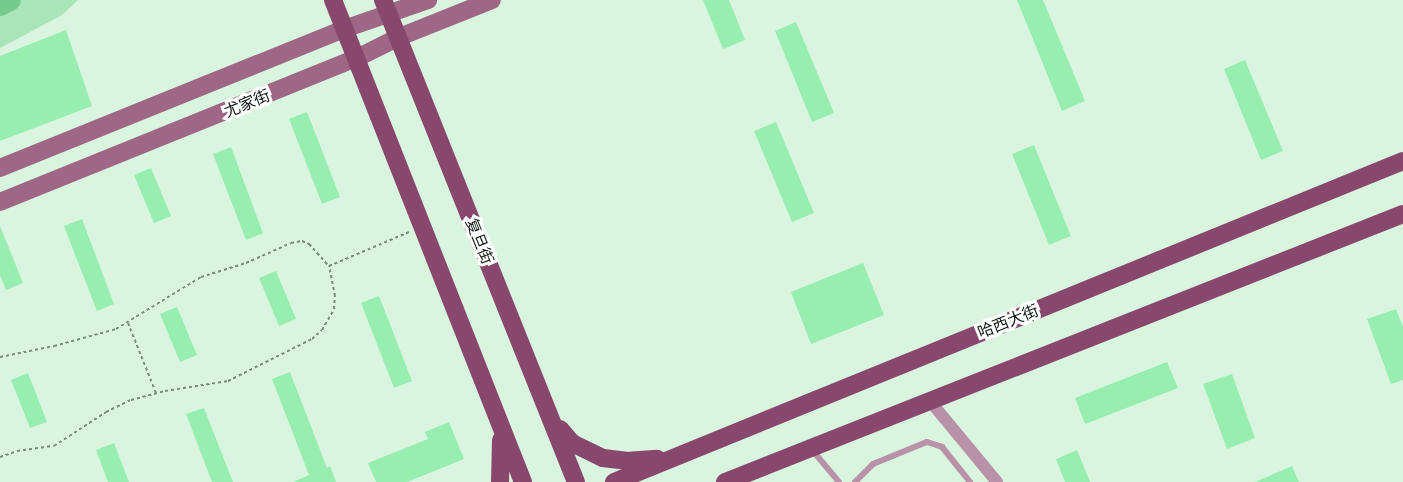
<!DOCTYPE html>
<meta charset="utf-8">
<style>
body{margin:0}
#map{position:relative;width:1403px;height:482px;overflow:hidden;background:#d9f5df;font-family:Commissioner,"Noto Sans SC",sans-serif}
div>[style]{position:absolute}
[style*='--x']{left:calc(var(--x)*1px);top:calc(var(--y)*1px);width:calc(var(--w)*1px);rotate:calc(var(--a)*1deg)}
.green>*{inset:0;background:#aae5ba}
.river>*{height:21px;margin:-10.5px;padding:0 10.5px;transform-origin:10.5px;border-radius:10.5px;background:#76ca90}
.building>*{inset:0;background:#98eeb1}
.path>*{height:2px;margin-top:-1px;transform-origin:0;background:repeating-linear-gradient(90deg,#798d7e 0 3px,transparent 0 6px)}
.lane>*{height:6px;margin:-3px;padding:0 3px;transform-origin:3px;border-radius:3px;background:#b892a7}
.street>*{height:12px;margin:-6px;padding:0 6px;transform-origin:6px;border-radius:6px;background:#b892a7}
.secondary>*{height:18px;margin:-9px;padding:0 9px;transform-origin:9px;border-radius:9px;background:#9d6785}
.primary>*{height:18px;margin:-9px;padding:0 9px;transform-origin:9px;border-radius:9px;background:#88476d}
span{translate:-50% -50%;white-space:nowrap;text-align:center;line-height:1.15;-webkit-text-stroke:6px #fff;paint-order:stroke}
.street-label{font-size:16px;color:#101a13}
</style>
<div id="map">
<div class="green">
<i style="clip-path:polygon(0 0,78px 0,62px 15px,0 48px)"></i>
</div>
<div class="river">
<i style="--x:0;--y:5;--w:11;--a:-27"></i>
</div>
<div class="building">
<i style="clip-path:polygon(703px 0,729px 0,745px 40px,723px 49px)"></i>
<i style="clip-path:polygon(1017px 0,1043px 0,1085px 101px,1062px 111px)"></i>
<i style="clip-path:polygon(796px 22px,834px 113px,812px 122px,775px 31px)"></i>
<i style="clip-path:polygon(66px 30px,92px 106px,0 141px,0 56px)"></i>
<i style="clip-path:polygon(1245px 60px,1283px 151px,1261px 160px,1224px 69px)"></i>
<i style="clip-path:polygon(307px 112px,340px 197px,322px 204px,289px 119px)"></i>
<i style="clip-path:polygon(776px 122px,814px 213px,792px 222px,754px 131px)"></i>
<i style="clip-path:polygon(1034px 145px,1071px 236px,1049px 245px,1012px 154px)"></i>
<i style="clip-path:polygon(231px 147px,263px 233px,246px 240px,213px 154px)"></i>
<i style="clip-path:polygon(151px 168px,171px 216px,154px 223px,134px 175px)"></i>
<i style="clip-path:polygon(82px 219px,114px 304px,97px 311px,64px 226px)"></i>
<i style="clip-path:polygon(0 226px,23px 283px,6px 290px,0 275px)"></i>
<i style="clip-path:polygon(863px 263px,884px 315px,811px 344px,791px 292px)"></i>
<i style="clip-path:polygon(276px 271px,296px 319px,279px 326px,259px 278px)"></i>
<i style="clip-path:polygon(379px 296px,412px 381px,394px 388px,361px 303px)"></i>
<i style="clip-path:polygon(177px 307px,197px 355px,180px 362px,160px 314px)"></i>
<i style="clip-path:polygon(1396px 309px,1403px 327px,1403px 380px,1391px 384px,1367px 319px)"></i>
<i style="clip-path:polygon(1167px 362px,1178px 388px,1085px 424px,1075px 398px)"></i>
<i style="clip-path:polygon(290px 372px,327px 468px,330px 466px,336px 482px,293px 482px,309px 475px,272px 379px)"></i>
<i style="clip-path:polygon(28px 373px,47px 422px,30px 428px,11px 380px)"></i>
<i style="clip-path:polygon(1232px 374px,1255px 438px,1227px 449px,1203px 384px)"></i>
<i style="clip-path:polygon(204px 408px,233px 482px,212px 482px,186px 414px)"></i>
<i style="clip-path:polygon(449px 422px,464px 459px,407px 482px,376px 482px,368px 463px,428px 439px,425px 432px)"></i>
<i style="clip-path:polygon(114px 443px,129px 482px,108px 482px,96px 450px)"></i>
<i style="clip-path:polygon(1077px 450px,1090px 482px,1065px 482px,1056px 459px)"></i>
<i style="clip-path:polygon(1292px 466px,1299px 482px,1255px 482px)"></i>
</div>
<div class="path">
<i style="--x:128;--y:323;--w:75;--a:68.2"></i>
<i style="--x:0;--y:357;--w:55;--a:-11.5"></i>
<i style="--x:54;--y:346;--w:64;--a:-15.3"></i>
<i style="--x:116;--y:329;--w:100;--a:-31.5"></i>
<i style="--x:201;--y:277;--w:47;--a:-17.3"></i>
<i style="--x:246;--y:263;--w:49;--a:-24"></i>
<i style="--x:291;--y:243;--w:11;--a:-10"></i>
<i style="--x:302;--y:241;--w:8;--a:23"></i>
<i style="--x:309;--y:244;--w:30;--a:48"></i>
<i style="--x:0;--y:457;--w:18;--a:-19"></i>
<i style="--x:17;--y:451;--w:37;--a:-8"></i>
<i style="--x:54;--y:446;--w:62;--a:-33.2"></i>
<i style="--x:106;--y:412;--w:28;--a:-26"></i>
<i style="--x:131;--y:400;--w:35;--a:-15"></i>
<i style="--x:165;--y:391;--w:64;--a:-9"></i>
<i style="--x:228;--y:381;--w:94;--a:-26.6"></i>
<i style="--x:312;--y:339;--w:13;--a:-42"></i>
<i style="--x:322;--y:330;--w:24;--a:-60"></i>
<i style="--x:334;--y:309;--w:13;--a:-86"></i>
<i style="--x:335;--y:296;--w:31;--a:-101"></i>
<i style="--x:329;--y:266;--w:87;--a:-23"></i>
</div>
<div class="lane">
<i style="--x:813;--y:451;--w:40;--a:50"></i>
<i style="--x:855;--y:482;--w:25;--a:-45"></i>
<i style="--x:873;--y:464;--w:58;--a:-22.2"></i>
<i style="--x:927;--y:442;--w:16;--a:18"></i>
<i style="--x:942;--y:447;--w:45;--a:51.3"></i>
</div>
<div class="street">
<i style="--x:930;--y:401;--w:105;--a:50.4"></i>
</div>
<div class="secondary">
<i style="--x:0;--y:168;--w:371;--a:-22"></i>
<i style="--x:344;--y:29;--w:89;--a:-19"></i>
<i style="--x:0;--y:202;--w:385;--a:-22"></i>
<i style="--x:357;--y:58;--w:45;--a:-26.6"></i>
<i style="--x:397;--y:38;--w:102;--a:-21.8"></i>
</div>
<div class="primary">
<i style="--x:333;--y:0;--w:518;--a:68.49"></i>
<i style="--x:383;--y:0;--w:519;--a:68.18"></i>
<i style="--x:560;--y:429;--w:18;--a:49"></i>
<i style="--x:572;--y:443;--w:34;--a:26"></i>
<i style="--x:603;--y:458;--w:23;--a:7"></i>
<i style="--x:626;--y:461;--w:31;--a:-4"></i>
<i style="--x:500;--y:482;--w:42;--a:-88.6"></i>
<i style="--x:614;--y:482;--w:852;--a:-22.14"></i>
<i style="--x:725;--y:482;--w:729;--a:-21.57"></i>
</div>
<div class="street-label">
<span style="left:247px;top:103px;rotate:-22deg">尤家街</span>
<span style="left:480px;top:241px;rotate:68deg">复旦街</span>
<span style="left:1008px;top:321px;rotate:-22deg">哈西大街</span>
</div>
</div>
